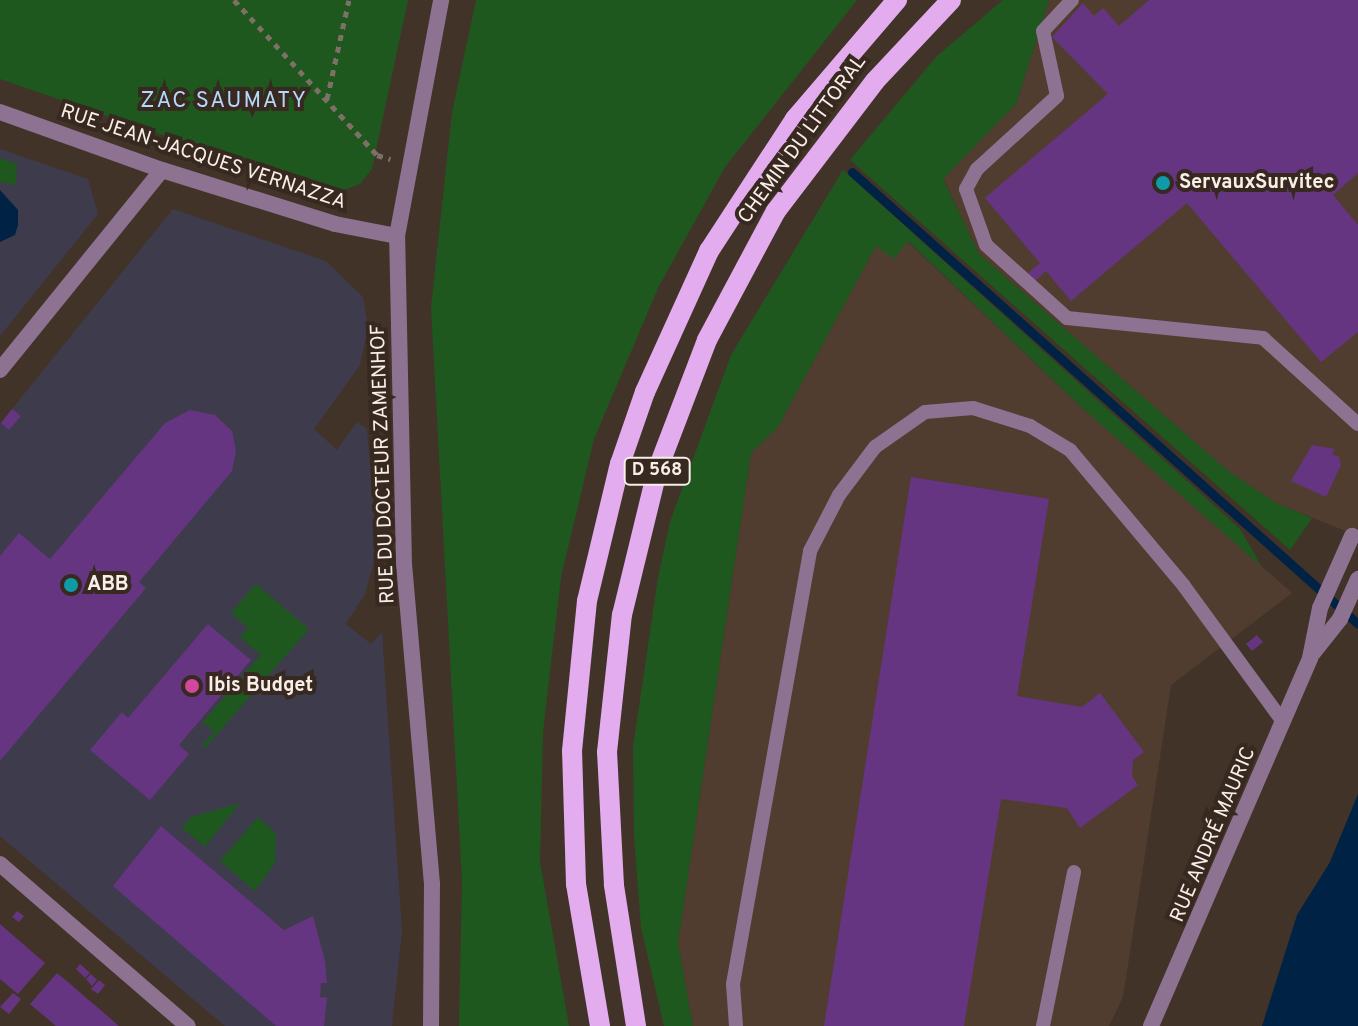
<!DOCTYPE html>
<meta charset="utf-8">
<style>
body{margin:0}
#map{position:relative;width:1358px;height:1026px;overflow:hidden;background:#423329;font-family:Overpass,sans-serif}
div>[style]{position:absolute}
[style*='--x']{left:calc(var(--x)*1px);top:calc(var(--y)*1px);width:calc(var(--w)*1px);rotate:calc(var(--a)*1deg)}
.commercial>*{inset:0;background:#3e3b4d}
.built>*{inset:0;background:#513d30}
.green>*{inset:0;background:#1f581f}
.water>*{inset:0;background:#024}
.stream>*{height:9px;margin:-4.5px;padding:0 4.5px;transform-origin:4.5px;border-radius:4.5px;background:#024}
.building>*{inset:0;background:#653581}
.path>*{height:5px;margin-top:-2.5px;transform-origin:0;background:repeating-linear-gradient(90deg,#7e7067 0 6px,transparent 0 12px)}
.lane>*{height:14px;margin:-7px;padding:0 7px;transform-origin:7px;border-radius:7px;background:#8d7292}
.street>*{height:16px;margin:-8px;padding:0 8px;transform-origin:8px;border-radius:8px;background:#8d7292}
.primary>*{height:20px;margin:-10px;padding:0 10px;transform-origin:10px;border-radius:10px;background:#e3acee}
.dots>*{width:22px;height:22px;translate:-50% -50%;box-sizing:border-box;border:4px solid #37291f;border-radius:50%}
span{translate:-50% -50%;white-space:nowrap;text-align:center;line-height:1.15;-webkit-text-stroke:8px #37291f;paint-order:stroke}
.shield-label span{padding:2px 6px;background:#37291f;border:2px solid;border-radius:6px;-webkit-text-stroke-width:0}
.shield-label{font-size:18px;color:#f9efe8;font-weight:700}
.street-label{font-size:20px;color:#f9efe8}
.poi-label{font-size:20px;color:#f9efe8;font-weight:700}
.left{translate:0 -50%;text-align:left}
.neighbourhood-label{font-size:22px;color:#b5d8fa;letter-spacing:2px}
</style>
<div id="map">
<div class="commercial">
<i style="clip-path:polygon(0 149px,88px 179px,98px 214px,0 336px)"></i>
<i style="clip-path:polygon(173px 209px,326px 261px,363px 297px,368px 327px,360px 365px,314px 429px,337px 450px,357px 422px,367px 429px,377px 551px,365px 594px,346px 624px,371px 644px,382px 632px,402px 931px,392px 1026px,225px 1026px,0 836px,0 424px)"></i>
</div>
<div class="built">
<i style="clip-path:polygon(1049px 0,1358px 0,1358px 536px,1276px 503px,1227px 470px,979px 254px,943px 178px,1016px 104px)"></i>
<i style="clip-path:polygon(907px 241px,1079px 405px,1292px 593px,1171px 685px,1123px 997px,1109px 1026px,693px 1026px,678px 943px,751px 453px,778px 427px,876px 246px)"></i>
</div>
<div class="green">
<i style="clip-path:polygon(0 0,408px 0,372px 169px,360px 184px,333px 194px,0 79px)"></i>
<i style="clip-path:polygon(476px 0,857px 0,725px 167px,658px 288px,594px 439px,561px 577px,543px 732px,540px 862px,569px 1026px,459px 1026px,462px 880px,431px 307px,452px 113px)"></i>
<i style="clip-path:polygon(1003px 0,1049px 0,1016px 104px,943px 179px,979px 254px,1227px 470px,1276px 503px,1312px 518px,1290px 550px,850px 160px,936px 57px)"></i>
<i style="clip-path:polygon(0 158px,17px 164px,16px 185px,0 182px)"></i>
<i style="clip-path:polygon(843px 170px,1240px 529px,1262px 567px,1079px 405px,908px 241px,894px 259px,876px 246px,778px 427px,751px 453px,678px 943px,693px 1026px,664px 1026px,641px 927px,634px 837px,633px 747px,658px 578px,670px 522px,731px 355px)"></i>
<i style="clip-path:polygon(256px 584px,309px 629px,205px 748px,202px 745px,214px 732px,203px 722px,261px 655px,240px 637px,248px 628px,231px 613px)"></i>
<i style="clip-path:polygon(240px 803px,205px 847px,182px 828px,191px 817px)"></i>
<i style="clip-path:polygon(258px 817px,276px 833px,275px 863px,255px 891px,220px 861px)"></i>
</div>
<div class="water">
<i style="clip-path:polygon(0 190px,18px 210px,18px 225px,15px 235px,0 242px)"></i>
<i style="clip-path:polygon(1358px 794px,1358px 1026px,1262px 1026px,1297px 915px,1330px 862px)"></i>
</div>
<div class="stream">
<i style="--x:852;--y:172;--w:678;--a:41.77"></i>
</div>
<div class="building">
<i style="clip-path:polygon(1149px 0,1358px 0,1358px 173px,1333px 195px,1358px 225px,1358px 332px,1321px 362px,1187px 203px,1071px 301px,1046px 271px,1034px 282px,1028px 273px,1040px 263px,985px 198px,1108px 94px,1052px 37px,1083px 3px,1094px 16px,1103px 8px,1119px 26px)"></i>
<i style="clip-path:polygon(12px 409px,21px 416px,9px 430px,1px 423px)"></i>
<i style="clip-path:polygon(190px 410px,215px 415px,232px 431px,236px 451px,232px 471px,139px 582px,146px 588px,0 761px,0 556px,19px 533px,50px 559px,165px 423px)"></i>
<i style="clip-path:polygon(1312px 445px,1335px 449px,1332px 454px,1339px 457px,1341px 465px,1326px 497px,1291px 481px)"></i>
<i style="clip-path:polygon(911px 477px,1049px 499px,1017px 696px,1082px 707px,1100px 693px,1144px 752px,1133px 760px,1132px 776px,1138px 785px,1080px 828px,1067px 808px,1001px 799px,964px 1026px,824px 1026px)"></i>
<i style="clip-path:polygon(208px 624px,251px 660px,179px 745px,189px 754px,150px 800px,90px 750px,122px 712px,128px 718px)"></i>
<i style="clip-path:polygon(1257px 635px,1263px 642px,1252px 651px,1246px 644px)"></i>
<i style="clip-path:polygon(161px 826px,284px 930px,313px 916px,325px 961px,327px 983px,321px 983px,320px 997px,327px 998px,324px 1026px,276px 1026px,113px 886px)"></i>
<i style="clip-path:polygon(17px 911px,24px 916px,19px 922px,12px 917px)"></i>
<i style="clip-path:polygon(0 924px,45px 963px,18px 994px,0 979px)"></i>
<i style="clip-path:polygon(80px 964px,90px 973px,85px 978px,76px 969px)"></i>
<i style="clip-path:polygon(57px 973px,68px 982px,119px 1026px,56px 1026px,30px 1004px)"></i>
<i style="clip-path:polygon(91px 974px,97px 980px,92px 986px,86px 979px)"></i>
<i style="clip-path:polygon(99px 980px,105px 985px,98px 994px,91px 989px)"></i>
<i style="clip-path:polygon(13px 993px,21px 999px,9px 1014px,0 1007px)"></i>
</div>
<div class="path">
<i style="--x:234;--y:0;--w:211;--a:47.3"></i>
<i style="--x:377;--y:155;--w:14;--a:17"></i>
<i style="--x:327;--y:99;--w:101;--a:-77.5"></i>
</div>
<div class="lane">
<i style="--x:1072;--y:0;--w:42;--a:133.1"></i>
<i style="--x:1043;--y:31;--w:66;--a:77.8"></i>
<i style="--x:1057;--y:96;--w:108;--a:137.6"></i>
<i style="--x:977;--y:169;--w:23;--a:119"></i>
<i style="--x:966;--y:189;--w:59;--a:70.3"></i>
<i style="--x:986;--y:245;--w:109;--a:42"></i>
<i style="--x:1067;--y:318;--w:197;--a:5.8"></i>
<i style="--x:1263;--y:338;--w:128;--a:42.2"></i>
<i style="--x:736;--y:1026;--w:42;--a:-94.1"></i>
<i style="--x:733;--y:984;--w:440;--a:-79.9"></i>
<i style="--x:810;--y:551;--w:63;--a:-62.6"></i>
<i style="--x:839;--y:495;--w:60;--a:-53.1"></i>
<i style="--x:875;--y:447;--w:61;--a:-35"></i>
<i style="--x:925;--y:412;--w:48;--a:-4.8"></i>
<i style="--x:973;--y:408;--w:60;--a:17.5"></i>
<i style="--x:1030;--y:426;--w:47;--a:31"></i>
<i style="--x:1070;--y:450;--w:177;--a:50"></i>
<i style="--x:1184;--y:586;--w:168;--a:53.9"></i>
<i style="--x:1043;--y:1026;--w:157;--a:-78.6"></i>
</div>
<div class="street">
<i style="--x:0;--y:112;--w:172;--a:19.7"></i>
<i style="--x:162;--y:170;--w:181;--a:17.3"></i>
<i style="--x:335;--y:224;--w:63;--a:11"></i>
<i style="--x:0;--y:370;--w:257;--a:-51"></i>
<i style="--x:1313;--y:653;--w:43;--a:-51.5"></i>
<i style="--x:1340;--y:619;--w:44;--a:-65.8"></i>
<i style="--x:0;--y:864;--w:248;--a:40.8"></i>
<i style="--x:431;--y:1026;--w:142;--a:-89.6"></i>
<i style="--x:432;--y:884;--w:320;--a:-95"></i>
<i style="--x:404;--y:565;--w:329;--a:-91.2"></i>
<i style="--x:397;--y:236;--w:240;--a:-79.4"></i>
<i style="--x:1151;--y:1026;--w:401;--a:-66.6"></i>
<i style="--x:1310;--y:658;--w:51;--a:-78.7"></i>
<i style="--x:1320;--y:608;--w:79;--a:-66"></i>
</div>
<div class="primary">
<i style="--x:600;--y:1026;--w:144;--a:-99.6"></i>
<i style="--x:576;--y:884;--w:133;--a:-91.7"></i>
<i style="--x:572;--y:751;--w:151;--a:-84.3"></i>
<i style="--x:587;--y:601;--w:141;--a:-76.5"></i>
<i style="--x:620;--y:464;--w:76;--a:-70.9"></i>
<i style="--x:645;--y:392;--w:155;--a:-65.6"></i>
<i style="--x:709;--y:251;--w:158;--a:-56.9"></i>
<i style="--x:795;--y:119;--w:157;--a:-49.4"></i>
<i style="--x:636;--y:1026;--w:143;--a:-98.9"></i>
<i style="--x:614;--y:885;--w:133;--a:-93"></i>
<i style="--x:607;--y:752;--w:138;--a:-83.8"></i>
<i style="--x:622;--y:615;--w:148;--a:-76.3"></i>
<i style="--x:657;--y:471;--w:140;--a:-69.1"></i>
<i style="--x:707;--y:340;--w:146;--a:-61.9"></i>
<i style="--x:776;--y:211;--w:163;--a:-52.7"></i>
<i style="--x:875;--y:81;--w:111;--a:-46.8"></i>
</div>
<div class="dots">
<i style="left:1163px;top:183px;background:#0f9aa8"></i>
<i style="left:71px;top:585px;background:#0f9aa8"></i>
<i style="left:192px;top:686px;background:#d1479c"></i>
</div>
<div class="shield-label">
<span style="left:657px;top:471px">D 568</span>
</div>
<div class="street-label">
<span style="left:803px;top:140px;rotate:-54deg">CHEMIN DU LITTORAL</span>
<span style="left:203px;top:158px;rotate:18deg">RUE JEAN-JACQUES VERNAZZA</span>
<span style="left:384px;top:464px;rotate:-92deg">RUE DU DOCTEUR ZAMENHOF</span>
<span style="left:1214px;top:835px;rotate:-67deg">RUE ANDRÉ MAURIC</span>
</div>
<div class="poi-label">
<span class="left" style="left:1179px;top:183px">ServauxSurvitec</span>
<span class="left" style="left:87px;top:585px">ABB</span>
<span class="left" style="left:208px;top:686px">Ibis Budget</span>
</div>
<div class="neighbourhood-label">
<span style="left:224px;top:102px">ZAC SAUMATY</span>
</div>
</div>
